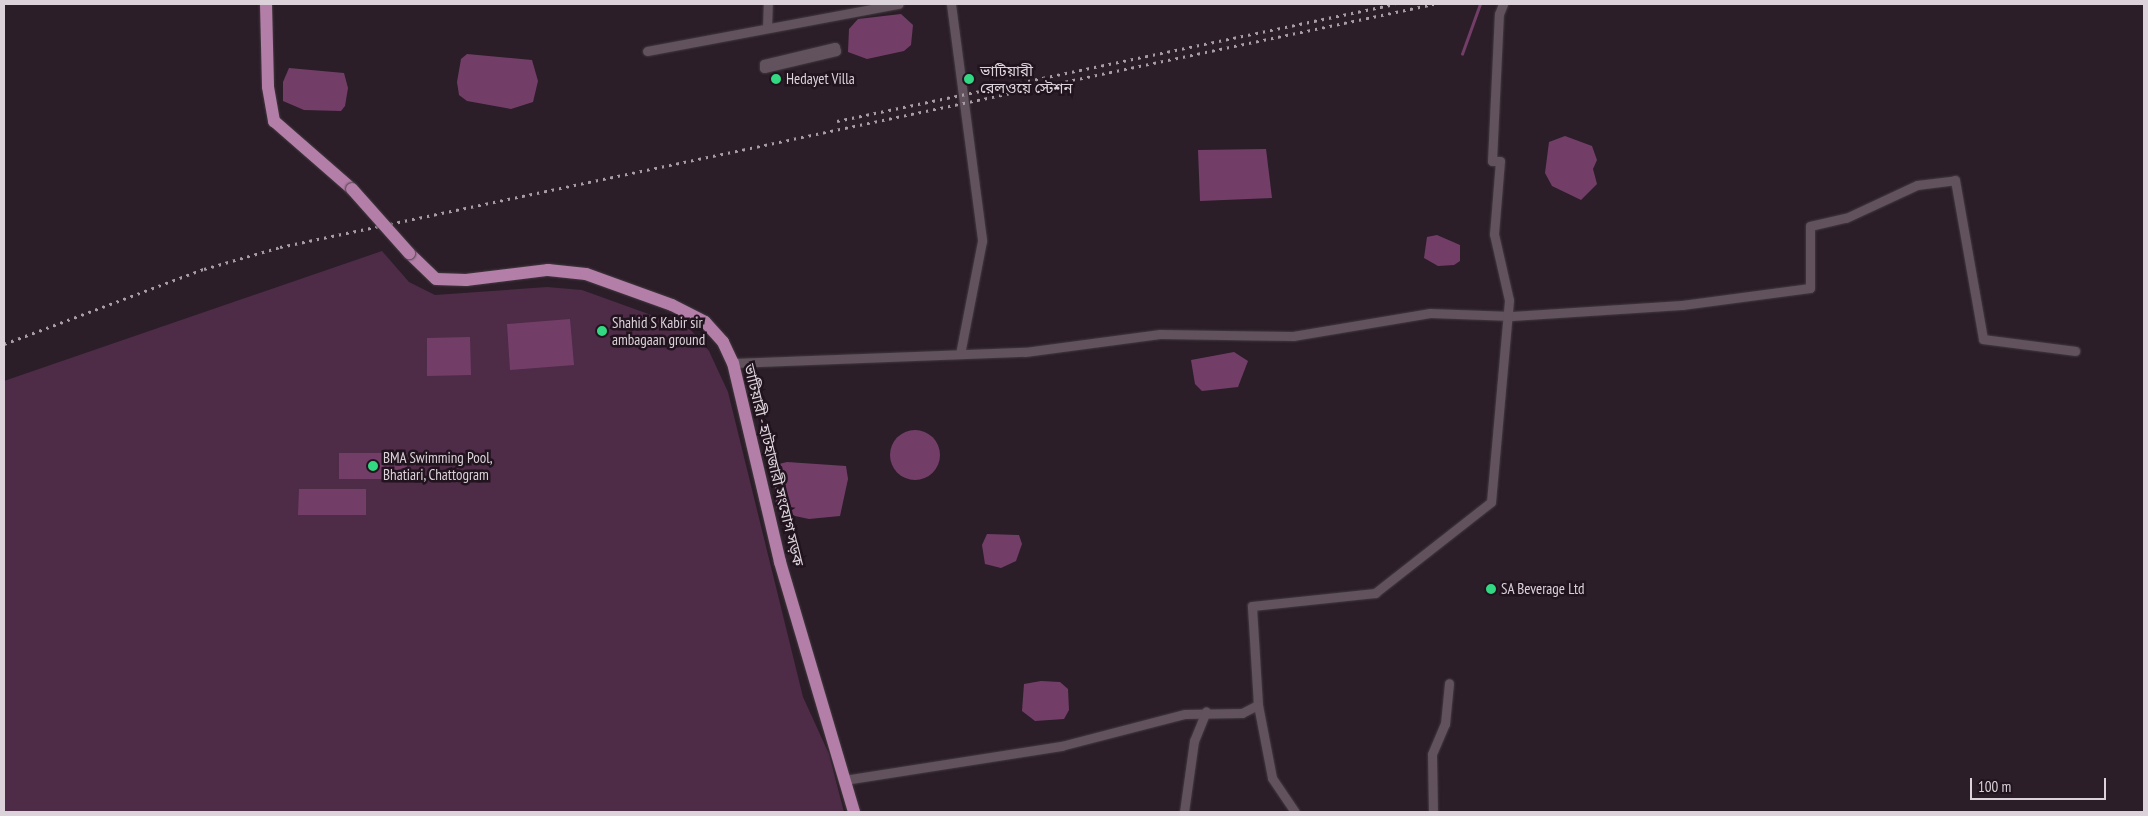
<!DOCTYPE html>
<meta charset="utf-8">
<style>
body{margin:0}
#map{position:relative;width:2148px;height:816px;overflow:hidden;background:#2b1e28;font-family:"PT Sans Narrow","Noto Sans Bengali",sans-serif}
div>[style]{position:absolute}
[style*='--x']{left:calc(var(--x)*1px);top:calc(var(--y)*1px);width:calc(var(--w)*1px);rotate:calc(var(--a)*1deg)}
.green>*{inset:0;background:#4e2b47}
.water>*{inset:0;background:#723e68}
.round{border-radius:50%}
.stream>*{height:2.5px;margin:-1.25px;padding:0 1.25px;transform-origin:1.25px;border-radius:1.25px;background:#723e68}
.roads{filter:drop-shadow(0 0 1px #433940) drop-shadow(0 0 1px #433940)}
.minor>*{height:9px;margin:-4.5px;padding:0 4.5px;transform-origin:4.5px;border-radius:4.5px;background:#61525d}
.primary>*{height:12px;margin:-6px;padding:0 6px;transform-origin:6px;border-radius:6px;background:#b37ea7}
.rail>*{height:2.5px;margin-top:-1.25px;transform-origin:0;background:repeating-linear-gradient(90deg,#a69ca4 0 2.5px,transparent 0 7.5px)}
.bridges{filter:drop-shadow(0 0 1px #433940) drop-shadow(0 0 1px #433940)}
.primary-bridge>*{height:12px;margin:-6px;padding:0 6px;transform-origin:6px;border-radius:6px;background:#b37ea7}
.dots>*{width:14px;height:14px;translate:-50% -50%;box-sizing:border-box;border:2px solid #21141e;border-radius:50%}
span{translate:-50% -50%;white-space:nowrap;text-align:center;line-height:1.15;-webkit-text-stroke:5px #21141e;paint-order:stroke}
.poi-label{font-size:15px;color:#dcd3da}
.left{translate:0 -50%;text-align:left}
.street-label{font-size:15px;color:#dcd3da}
.frame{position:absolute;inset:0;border:5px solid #dcd3da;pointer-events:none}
.scale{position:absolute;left:1970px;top:778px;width:136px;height:22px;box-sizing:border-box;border:2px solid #dcd3da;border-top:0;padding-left:6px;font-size:15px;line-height:18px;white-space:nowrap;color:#dcd3da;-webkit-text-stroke:4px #21141e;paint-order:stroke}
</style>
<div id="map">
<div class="green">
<i style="clip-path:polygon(382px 251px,409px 282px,435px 295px,547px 287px,582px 290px,690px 329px,709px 351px,728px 392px,803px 697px,829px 754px,844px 812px,4px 812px,4px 381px)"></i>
</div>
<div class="water">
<i style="clip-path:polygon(901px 14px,913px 25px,911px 45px,904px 51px,867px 59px,848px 52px,849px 29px,858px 19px)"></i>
<i style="clip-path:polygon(467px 54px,532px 60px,538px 81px,533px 102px,511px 109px,467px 101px,459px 95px,457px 82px,461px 59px)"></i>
<i style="clip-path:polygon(289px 68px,344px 73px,348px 88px,345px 106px,341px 111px,304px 110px,283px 101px,283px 82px)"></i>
<i style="clip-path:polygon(1565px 136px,1592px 146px,1597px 160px,1593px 169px,1597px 184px,1581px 200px,1552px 186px,1545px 173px,1549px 142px)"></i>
<i style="clip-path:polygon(1266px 149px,1272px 198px,1200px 201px,1198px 150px)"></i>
<i style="clip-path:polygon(1437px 235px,1460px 245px,1460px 261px,1454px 265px,1438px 266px,1424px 258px,1427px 237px)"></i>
<i style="clip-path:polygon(570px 319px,574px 365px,510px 370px,507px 324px)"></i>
<i style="clip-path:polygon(470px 337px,471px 375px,427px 376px,427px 338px)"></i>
<i style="clip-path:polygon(1234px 352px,1248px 361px,1238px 387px,1202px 391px,1195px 384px,1191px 360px)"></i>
<i class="round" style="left:890px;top:430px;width:50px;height:50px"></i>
<i style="clip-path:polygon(339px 453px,407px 453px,407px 479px,339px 479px)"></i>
<i style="clip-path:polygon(787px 462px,846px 466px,848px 479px,840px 516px,809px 519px,781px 513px,776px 507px,774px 474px,779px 464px)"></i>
<i style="clip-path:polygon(299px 489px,366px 489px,366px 515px,298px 515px)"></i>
<i style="clip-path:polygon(987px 534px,1019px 535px,1022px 544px,1016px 561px,1001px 568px,985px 564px,982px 545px)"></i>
<i style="clip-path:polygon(1041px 681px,1060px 682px,1068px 689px,1069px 710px,1064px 719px,1035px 721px,1022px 711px,1024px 684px)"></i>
</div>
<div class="stream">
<i style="--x:1462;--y:54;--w:53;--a:-70.2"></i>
</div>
<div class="roads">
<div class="minor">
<i style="--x:951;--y:4;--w:239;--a:82.5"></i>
<i style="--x:982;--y:241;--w:115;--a:101"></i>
<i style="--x:767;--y:28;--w:24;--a:-88"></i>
<i style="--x:835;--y:47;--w:4;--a:76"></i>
<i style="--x:836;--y:51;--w:74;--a:166.7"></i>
<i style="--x:764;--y:68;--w:4;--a:-90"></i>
<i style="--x:764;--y:64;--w:73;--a:-13.5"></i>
<i style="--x:647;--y:51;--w:256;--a:-10.6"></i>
<i style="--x:733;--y:363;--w:292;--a:-2.2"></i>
<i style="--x:1025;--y:352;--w:136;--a:-7.6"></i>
<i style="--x:1160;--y:334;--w:133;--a:0.9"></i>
<i style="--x:1293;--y:336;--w:139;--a:-9.5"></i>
<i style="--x:1430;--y:313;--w:82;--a:2.1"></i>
<i style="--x:1512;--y:316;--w:170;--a:-3.7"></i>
<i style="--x:1682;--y:305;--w:129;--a:-7.6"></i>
<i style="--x:1810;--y:288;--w:62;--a:-90"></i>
<i style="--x:1810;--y:226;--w:37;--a:-13"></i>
<i style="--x:1846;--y:218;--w:78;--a:-24.9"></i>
<i style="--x:1917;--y:185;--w:38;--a:-7"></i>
<i style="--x:1955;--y:180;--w:161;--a:80"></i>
<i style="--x:1983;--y:339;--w:93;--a:7.4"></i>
<i style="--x:1258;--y:705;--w:99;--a:-93.5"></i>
<i style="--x:1252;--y:606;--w:124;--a:-6"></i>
<i style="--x:1375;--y:593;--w:147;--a:-38.1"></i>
<i style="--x:1491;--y:502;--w:203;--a:-84.9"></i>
<i style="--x:1509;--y:300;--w:68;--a:-102.8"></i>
<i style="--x:1494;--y:234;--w:73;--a:-85.3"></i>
<i style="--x:1500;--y:161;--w:8;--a:180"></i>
<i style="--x:1492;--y:161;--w:147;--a:-87.3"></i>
<i style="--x:1499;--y:14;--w:11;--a:-68"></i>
<i style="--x:844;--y:780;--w:220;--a:-8.9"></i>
<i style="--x:1061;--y:746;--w:128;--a:-14.5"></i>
<i style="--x:1185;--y:714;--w:57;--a:-1"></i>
<i style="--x:1242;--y:713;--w:18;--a:-27"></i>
<i style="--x:1258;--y:705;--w:74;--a:79.1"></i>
<i style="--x:1272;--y:778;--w:41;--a:55.9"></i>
<i style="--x:1184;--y:812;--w:72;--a:-82"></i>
<i style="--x:1194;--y:741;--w:32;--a:-68"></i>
<i style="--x:1433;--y:812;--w:58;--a:-91"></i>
<i style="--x:1432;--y:754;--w:33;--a:-67"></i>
<i style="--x:1445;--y:724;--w:41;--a:-84.4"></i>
</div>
<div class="primary">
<i style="--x:266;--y:4;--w:83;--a:88.6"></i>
<i style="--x:268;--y:87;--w:35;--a:80"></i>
<i style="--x:274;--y:121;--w:103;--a:41.1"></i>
<i style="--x:409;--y:253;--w:37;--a:44"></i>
<i style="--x:436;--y:279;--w:30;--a:2"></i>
<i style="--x:466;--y:280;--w:83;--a:-7"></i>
<i style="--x:548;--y:270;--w:38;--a:6"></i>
<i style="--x:586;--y:274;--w:91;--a:19.8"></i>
<i style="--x:672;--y:305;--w:37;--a:27"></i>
<i style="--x:705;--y:322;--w:27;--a:48"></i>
<i style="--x:723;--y:342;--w:23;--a:65"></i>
<i style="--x:733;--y:363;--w:204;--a:76.7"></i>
<i style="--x:780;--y:562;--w:261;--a:73.5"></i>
</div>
</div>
<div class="rail">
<i style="--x:837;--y:121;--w:570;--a:-11.84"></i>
<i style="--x:4;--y:344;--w:214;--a:-20.6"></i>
<i style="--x:204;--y:269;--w:79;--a:-16.1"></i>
<i style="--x:280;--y:247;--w:1179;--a:-11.89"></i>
</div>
<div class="bridges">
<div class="primary-bridge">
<i style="--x:352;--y:189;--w:86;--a:48.3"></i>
</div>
</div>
<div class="dots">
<i style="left:776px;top:79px;background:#33d882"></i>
<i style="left:969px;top:79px;background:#33d882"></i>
<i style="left:602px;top:331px;background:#33d882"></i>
<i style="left:373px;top:466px;background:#33d882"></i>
<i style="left:1491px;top:589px;background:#33d882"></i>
</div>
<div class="poi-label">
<span class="left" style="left:980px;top:79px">ভাটিয়ারী<br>রেলওয়ে স্টেশন</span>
<span class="left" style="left:786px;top:79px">Hedayet Villa</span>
<span class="left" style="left:612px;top:331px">Shahid S Kabir sir<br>ambagaan ground</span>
<span class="left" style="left:383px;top:466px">BMA Swimming Pool,<br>Bhatiari, Chattogram</span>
<span class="left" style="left:1501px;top:589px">SA Beverage Ltd</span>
</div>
<div class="street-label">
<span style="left:774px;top:465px;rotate:76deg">ভাটিয়ারী - হাটহাজারী সংযোগ সড়ক</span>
</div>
<div class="frame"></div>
<div class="scale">100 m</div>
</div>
